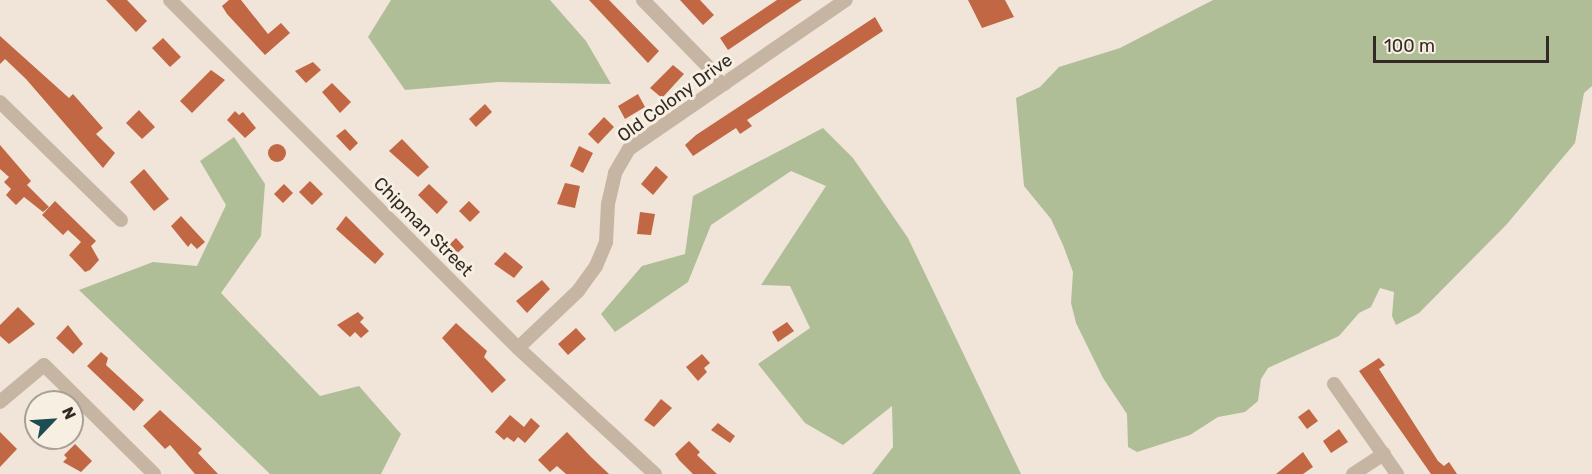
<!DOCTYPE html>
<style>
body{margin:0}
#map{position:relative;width:1592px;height:474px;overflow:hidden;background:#f0e5d8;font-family:Rubik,sans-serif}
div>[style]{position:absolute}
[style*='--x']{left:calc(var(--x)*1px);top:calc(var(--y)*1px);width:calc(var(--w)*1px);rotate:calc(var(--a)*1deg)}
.green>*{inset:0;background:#b0be98}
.building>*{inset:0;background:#c26743}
.round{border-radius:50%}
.minor>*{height:14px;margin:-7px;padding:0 7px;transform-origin:7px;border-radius:7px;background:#c7b5a4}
span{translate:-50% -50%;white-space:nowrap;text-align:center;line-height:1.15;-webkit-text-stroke:6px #f8efe3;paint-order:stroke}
.street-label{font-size:18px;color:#332a26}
.north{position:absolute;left:24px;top:390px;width:60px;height:60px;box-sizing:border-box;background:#f8efe3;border:2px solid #a9a097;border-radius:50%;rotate:65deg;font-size:16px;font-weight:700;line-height:24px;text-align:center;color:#332a26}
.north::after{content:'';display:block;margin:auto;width:21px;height:27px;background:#1d4d53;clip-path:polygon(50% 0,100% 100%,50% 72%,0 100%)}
.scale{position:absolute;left:1373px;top:36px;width:176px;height:27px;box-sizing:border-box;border:3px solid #332a26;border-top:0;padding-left:8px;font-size:18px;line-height:21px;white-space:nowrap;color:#332a26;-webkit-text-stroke:4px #f8efe3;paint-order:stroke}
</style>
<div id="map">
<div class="green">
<i style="clip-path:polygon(391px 0,550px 0,586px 41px,611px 84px,498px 82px,405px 90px,368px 37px)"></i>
<i style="clip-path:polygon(1213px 0,1592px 0,1592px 86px,1584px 93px,1575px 143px,1507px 224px,1419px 313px,1396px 325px,1392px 316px,1394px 292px,1380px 288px,1371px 307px,1359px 313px,1339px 336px,1268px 368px,1261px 379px,1258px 401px,1245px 412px,1218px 417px,1190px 435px,1137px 452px,1128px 447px,1127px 414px,1103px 378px,1076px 323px,1071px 303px,1073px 272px,1063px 245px,1051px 219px,1024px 186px,1016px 98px,1040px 87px,1059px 67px,1120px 48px)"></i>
<i style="clip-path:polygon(823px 128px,853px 158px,908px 238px,1021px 474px,872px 474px,893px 447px,892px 406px,843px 445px,805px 423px,758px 364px,810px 328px,790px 286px,761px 285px,826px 186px,791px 171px,711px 225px,688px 282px,615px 332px,601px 314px,642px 266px,685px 254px,693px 196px)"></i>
<i style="clip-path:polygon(234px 137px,265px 184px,261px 236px,221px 293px,320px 396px,359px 386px,401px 434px,381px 474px,270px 474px,79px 290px,153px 262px,197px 266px,226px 205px,200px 161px)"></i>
</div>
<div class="building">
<i style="clip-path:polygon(106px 0,127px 0,147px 21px,136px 32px)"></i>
<i style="clip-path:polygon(229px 0,241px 0,268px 34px,281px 23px,290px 33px,265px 55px,227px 14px,222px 6px)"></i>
<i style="clip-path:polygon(589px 0,609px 0,659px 51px,648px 63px)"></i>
<i style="clip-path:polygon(680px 0,700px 0,714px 15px,703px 25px)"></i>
<i style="clip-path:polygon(777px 0,802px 0,728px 50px,720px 38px)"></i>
<i style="clip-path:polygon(968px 0,1005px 0,1014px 17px,982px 28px)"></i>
<i style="clip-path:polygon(875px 17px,883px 31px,747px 120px,752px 126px,740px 134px,736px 128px,693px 156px,685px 145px,696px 135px)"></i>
<i style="clip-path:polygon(0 36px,69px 98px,73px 94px,103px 128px,96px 134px,115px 153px,103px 168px,26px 79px,5px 59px,0 64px)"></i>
<i style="clip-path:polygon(163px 38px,181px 57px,170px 67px,152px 48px)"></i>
<i style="clip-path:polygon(313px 62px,321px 70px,306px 83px,295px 71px)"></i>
<i style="clip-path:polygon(673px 65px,684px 74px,662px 98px,650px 88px)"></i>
<i style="clip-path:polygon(211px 70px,225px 80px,192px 113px,180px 101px)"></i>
<i style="clip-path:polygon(332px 83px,351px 102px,340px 113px,322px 92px)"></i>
<i style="clip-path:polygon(638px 94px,645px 107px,625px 119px,618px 106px)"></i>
<i style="clip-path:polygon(485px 104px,492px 112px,476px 127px,469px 119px)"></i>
<i style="clip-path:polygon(139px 110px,155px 127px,142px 139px,126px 123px)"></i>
<i style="clip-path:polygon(235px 111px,239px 115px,243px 112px,256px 128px,245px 138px,227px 120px)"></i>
<i style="clip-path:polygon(604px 117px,614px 127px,598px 144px,588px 134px)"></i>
<i style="clip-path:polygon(345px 129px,358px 143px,350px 151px,336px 136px)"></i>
<i style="clip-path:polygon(402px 139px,429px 167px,418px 177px,389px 151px)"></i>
<i class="round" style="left:268px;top:144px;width:18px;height:18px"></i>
<i style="clip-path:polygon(0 145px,31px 181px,27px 185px,49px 207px,43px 212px,24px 197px,16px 205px,6px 195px,11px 189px,4px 182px,9px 177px,0 169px)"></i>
<i style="clip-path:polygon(579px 146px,593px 153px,583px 173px,570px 166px)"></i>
<i style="clip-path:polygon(656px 166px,668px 177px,653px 195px,641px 184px)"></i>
<i style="clip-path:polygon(144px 169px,169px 199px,154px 211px,130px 182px)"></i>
<i style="clip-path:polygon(310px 181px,323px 194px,312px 205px,299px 192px)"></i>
<i style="clip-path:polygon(565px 183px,580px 186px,575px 208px,557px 204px)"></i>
<i style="clip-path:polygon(284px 184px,293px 193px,283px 203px,274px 194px)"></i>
<i style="clip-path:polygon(429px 184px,448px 202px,437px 214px,418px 195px)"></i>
<i style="clip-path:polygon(55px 201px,96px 241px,91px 246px,99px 260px,90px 270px,85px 272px,69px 255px,81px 242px,68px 230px,63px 235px,42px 215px)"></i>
<i style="clip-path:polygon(469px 201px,480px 212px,470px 222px,459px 211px)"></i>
<i style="clip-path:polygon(640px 212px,655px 214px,651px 235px,637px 234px)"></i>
<i style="clip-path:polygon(181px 216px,205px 242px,197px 249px,191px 243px,188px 247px,171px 226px)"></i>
<i style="clip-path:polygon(346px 216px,384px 254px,375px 264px,336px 229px)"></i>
<i style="clip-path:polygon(456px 238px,464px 247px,450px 260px,442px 252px)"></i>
<i style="clip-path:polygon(505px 252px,523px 267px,514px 278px,494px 264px)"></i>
<i style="clip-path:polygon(542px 280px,550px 289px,527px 313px,516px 301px)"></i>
<i style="clip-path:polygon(18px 307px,35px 324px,9px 344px,0 336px,0 325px)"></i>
<i style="clip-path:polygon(358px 312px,364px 318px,360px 322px,369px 331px,361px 338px,355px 332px,350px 337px,337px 325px)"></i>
<i style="clip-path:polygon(787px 322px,794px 331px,778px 342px,772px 332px)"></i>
<i style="clip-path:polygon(456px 323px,487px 351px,484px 357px,506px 380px,492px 393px,442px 338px)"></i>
<i style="clip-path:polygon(68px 325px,83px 344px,73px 354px,56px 338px)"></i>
<i style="clip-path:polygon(576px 328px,586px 339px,568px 355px,558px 344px)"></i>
<i style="clip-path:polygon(101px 352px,108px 358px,106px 365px,144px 400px,134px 411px,87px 366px)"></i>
<i style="clip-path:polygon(702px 354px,710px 363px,704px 368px,707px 372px,698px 381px,686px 367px)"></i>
<i style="clip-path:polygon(1379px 358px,1385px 365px,1379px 369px,1438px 461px,1444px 466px,1449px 462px,1457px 474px,1431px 474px,1359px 371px)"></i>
<i style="clip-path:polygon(661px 399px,672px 408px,654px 427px,644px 420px)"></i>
<i style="clip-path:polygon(1309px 409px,1318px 421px,1307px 429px,1298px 417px)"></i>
<i style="clip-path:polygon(160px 410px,202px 449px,198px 453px,218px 474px,195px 474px,170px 445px,165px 449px,143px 426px)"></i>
<i style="clip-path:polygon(510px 415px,524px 427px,531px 418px,540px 426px,525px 443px,518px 437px,514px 442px,507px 437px,504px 440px,495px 432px)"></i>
<i style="clip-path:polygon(718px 423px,735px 436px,730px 443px,711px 430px)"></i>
<i style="clip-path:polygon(1339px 429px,1348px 442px,1331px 453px,1323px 441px)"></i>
<i style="clip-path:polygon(0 432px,17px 449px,0 467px)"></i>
<i style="clip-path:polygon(567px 432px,591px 457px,609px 474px,566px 474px,557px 466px,550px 472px,538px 460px)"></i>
<i style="clip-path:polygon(689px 441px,700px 452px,697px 455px,717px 474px,693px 474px,679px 460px,675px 454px)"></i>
<i style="clip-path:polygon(75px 444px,92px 461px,81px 472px,63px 462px,67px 458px,64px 455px)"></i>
<i style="clip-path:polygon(1303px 452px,1313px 467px,1303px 474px,1276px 474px)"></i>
</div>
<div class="minor">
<i style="--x:170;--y:0;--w:492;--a:45"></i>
<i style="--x:518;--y:348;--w:186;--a:42.6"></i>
<i style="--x:643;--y:0;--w:117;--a:45.7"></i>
<i style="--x:0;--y:102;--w:169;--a:44.3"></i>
<i style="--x:518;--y:348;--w:83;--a:-43.5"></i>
<i style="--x:578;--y:291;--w:31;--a:-54"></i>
<i style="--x:596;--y:266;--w:26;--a:-67"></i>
<i style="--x:606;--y:242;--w:38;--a:-87"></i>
<i style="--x:608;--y:204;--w:32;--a:-77"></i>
<i style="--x:615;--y:173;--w:28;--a:-60"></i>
<i style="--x:629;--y:149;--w:263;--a:-34.5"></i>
<i style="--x:1334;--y:384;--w:110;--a:55"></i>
<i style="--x:0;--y:402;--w:57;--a:-40.1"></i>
<i style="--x:44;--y:365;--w:155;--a:44.7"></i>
<i style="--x:1353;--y:474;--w:37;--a:-33"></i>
</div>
<div class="street-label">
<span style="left:675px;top:98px;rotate:-36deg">Old Colony Drive</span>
<span style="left:423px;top:227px;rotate:45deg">Chipman Street</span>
</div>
<div class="north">N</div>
<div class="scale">100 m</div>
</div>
